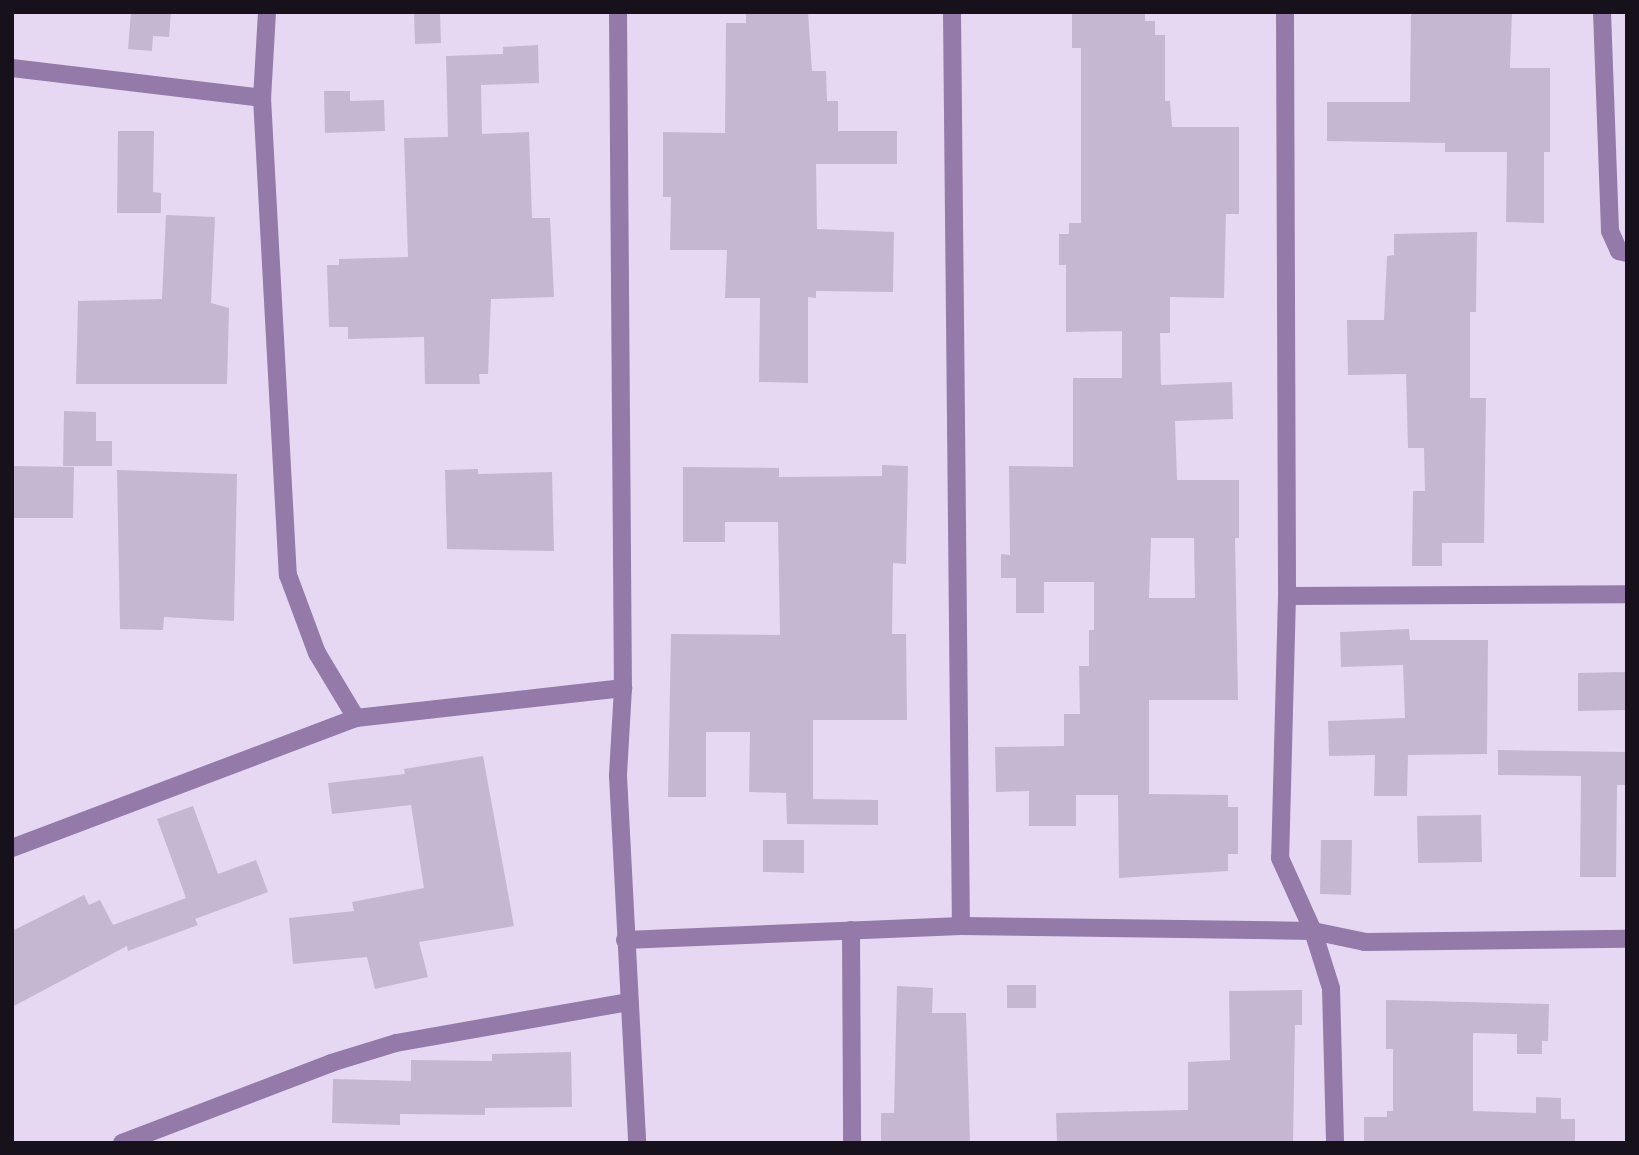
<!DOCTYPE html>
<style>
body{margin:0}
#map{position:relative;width:1639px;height:1155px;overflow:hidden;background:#e6d8f3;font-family:"Public Sans",sans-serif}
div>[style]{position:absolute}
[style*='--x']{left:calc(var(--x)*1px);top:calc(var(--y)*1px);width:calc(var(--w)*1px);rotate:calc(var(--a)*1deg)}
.building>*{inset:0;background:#c5b7d2}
.minor>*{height:18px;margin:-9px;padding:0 9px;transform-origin:9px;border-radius:9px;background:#937aa9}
span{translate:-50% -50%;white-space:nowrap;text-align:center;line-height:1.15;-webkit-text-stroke:5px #e6d8f3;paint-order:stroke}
.frame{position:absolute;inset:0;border:14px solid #16111b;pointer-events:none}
</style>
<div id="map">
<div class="building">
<i style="clip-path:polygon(131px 12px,171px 12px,169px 37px,153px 36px,152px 51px,128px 49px)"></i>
<i style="clip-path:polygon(414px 12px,440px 12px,441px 43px,415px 44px)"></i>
<i style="clip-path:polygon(746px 12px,808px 12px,812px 71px,826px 71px,827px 101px,838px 101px,838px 131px,897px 131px,897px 164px,816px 164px,817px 229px,894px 232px,893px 292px,816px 291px,816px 298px,808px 297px,808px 383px,759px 382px,760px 298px,725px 298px,727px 250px,670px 250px,671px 197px,663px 197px,663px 132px,725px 133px,726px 23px,746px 23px)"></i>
<i style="clip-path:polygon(evenodd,1072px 12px,1145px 12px,1145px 21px,1155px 21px,1155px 35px,1165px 35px,1165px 101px,1170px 101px,1172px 127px,1239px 127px,1239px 214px,1226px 214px,1224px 298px,1170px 297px,1170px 333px,1160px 333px,1161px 385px,1232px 382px,1233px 419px,1175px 421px,1177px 480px,1239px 480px,1239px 538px,1235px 538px,1238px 700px,1149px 700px,1149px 794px,1228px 795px,1228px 807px,1238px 807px,1238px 854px,1228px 854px,1228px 871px,1119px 878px,1118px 795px,1076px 795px,1076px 826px,1029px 826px,1029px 791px,996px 792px,995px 747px,1064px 746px,1064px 714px,1080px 714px,1079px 666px,1089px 666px,1089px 630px,1094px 630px,1094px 582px,1044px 582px,1044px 613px,1016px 613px,1016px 578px,1001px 578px,1001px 554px,1010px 555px,1009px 466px,1073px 467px,1073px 378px,1122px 378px,1122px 331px,1066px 332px,1066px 265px,1059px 265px,1059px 234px,1069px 234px,1069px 223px,1081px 223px,1081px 48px,1072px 48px,1072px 12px,1151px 538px,1194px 538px,1195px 598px,1149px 598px,1151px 538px)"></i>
<i style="clip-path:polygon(1411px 12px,1512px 12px,1510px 68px,1550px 68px,1550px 152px,1544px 152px,1544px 223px,1506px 222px,1507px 152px,1445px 152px,1445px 143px,1327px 141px,1327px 102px,1410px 102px)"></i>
<i style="clip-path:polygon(538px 45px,539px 83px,481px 85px,482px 134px,529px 132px,532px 218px,550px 218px,554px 297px,491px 299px,488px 374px,479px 374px,480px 384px,425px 384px,424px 337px,348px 339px,348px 327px,329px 327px,327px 265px,339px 265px,339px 259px,408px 257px,404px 138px,448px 137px,446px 56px,503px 54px,503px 47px)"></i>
<i style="clip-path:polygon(324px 91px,350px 91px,350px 101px,384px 100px,385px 131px,325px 133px)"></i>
<i style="clip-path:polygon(118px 131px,154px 131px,153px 192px,161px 193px,161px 213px,117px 213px)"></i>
<i style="clip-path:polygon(166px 215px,215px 217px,211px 303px,229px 308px,227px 384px,76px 384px,78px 301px,162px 299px)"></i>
<i style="clip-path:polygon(1477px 232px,1476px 312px,1470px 312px,1470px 398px,1486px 398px,1484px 543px,1442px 543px,1442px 566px,1412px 566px,1413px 491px,1425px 491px,1424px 448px,1408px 448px,1406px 374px,1348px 375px,1347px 320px,1384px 320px,1387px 256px,1394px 255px,1394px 234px)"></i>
<i style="clip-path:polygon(64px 411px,96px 412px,96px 441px,112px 441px,112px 466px,63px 466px)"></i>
<i style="clip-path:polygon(882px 465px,908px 466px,906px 564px,893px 563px,892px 634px,906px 634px,907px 720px,813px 720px,813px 799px,878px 800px,878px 825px,787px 824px,786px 793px,749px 792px,750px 732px,706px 732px,706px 797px,668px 797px,671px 634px,780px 635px,778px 522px,725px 522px,725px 542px,683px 542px,683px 467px,779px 468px,779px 477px,882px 476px)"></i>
<i style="clip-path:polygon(12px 466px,74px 467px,73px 518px,12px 518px)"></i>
<i style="clip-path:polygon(478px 469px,478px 474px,552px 472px,554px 551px,447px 549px,445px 470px)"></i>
<i style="clip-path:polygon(117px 470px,237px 474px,234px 621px,164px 617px,163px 630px,120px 629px)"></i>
<i style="clip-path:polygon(1409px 629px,1410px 640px,1488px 640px,1487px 754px,1408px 755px,1407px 796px,1374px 796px,1375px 755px,1329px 756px,1328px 721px,1405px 718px,1403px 665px,1341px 667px,1340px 632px)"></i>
<i style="clip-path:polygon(1627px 672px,1627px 710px,1578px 711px,1578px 673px)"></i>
<i style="clip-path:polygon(1498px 750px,1627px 752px,1627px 785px,1617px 785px,1616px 877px,1580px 877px,1581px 776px,1498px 775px)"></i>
<i style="clip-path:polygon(483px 756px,514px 926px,419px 942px,428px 977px,375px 989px,367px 957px,293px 964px,289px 918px,354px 911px,352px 902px,424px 888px,411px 805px,332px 814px,328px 783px,405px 774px,404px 769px)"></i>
<i style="clip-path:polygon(193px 806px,218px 874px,256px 860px,268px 892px,195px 919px,198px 925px,128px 951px,127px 946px,12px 1007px,12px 931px,84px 895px,89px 905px,100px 900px,113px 925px,186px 898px,157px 819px)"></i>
<i style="clip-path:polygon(1481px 815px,1482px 862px,1418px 863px,1417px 816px)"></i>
<i style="clip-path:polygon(763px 840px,804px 840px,804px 873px,763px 872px)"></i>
<i style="clip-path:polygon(1321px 840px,1352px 840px,1351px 895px,1320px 894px)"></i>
<i style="clip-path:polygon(1007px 985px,1036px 985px,1036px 1008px,1007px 1008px)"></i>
<i style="clip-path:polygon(897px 986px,933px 988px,932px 1013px,966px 1013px,970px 1143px,881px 1143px,881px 1113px,894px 1113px)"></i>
<i style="clip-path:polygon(1302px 990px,1302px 1025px,1295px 1025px,1293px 1143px,1057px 1143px,1056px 1113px,1188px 1110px,1188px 1062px,1230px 1060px,1229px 991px)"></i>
<i style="clip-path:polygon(1386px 1000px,1549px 1004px,1548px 1041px,1542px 1041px,1542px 1054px,1517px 1054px,1517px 1034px,1473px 1033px,1473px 1111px,1536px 1113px,1536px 1097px,1561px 1098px,1561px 1119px,1575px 1119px,1575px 1143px,1364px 1143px,1364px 1117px,1387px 1117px,1387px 1111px,1393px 1111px,1393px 1049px,1386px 1049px)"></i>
<i style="clip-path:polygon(571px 1052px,572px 1107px,485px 1108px,485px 1115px,400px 1114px,400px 1125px,332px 1123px,333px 1079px,411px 1081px,411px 1060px,492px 1061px,492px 1054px)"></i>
</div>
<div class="minor">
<i style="--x:267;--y:12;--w:86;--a:93.3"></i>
<i style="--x:262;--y:98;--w:478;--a:86.9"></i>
<i style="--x:288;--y:575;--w:83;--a:69.6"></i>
<i style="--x:317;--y:653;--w:76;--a:59"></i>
<i style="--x:618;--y:12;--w:676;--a:89.58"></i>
<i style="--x:623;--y:688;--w:88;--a:93.3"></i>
<i style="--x:618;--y:776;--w:367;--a:87"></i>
<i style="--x:952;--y:12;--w:914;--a:89.44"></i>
<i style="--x:1285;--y:12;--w:584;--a:89.8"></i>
<i style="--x:1287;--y:596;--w:262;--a:91.5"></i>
<i style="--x:1280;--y:858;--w:80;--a:65.7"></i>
<i style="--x:1313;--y:931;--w:60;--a:72.5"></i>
<i style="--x:1331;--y:988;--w:155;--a:88.5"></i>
<i style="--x:1602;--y:12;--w:219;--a:87.9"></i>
<i style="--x:1610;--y:231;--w:22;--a:66"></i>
<i style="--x:1619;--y:251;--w:8;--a:14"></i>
<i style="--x:12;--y:68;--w:252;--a:6.8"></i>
<i style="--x:1287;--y:596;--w:340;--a:-0.3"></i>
<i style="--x:12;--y:848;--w:368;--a:-20.7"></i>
<i style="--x:356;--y:718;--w:269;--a:-6.4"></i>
<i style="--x:851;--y:930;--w:213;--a:89.7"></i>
<i style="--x:625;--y:940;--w:336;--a:-2.4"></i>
<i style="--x:961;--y:926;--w:352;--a:0.8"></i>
<i style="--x:1313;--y:931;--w:53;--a:11.9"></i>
<i style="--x:1365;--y:942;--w:262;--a:-0.7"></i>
<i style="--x:122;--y:1143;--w:224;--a:-20.9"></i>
<i style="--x:331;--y:1063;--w:68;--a:-17.1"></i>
<i style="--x:396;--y:1043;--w:237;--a:-10"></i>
</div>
<div class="frame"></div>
</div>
